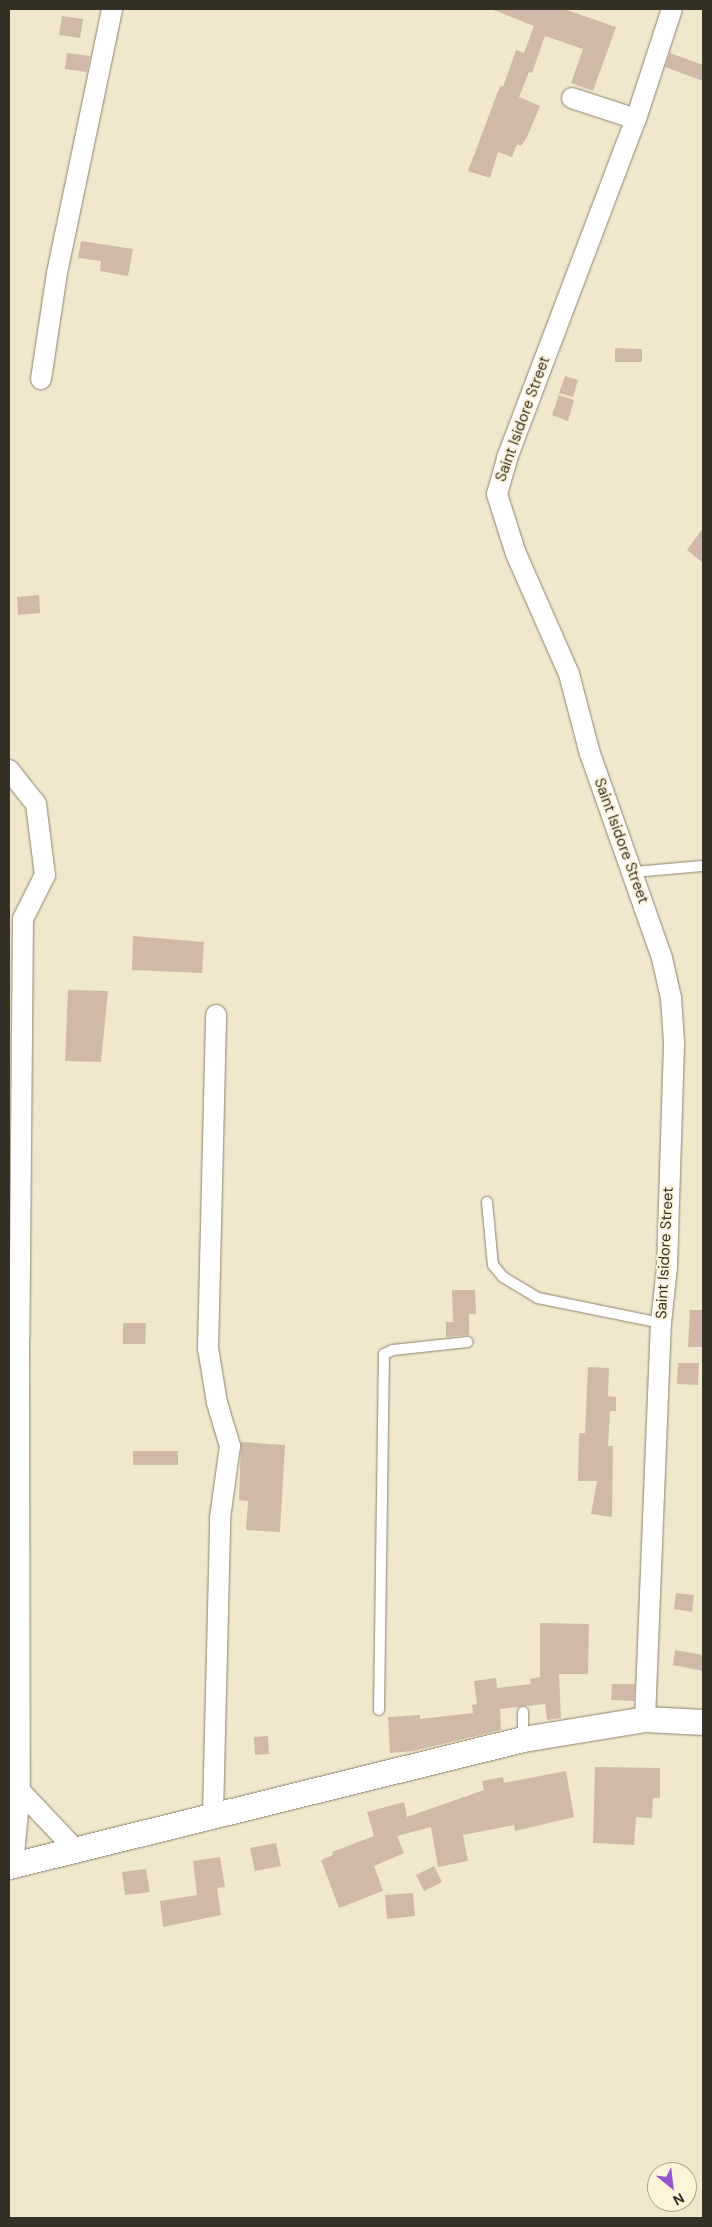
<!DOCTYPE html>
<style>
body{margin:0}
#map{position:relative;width:712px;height:2227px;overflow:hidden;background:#f1e7cd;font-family:"DM Sans",sans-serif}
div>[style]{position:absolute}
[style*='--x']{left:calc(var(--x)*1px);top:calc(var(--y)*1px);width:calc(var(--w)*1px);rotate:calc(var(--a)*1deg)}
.building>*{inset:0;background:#d0b9a8}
.roads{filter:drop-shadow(0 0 1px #8d836c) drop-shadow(0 0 1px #8d836c)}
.service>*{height:10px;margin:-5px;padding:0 5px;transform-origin:5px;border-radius:5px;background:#fff}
.minor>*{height:20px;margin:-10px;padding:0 10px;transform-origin:10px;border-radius:10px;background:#fff}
.tertiary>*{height:25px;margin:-12.5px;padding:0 12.5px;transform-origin:12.5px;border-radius:12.5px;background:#fff}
span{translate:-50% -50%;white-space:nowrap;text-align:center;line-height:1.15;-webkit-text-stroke:4px #fef4da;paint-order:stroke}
.street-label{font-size:15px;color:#343026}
.frame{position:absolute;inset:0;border:10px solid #343026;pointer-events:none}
.north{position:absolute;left:647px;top:2162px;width:50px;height:50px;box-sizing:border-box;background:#fef4da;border:1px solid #ada692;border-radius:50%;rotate:151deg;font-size:14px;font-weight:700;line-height:20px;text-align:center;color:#343026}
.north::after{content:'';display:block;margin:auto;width:18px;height:22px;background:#9456cd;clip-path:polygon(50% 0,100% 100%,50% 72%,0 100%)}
</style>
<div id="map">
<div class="building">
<i style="clip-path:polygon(491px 9px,564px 9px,616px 27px,593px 91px,571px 83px,583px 49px,545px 36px,532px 73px,529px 72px,519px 97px,540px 106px,527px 137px,521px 146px,517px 144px,512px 157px,498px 152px,490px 178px,468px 171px,500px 86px,503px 87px,516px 50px,524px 53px,534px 26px)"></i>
<i style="clip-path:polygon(62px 16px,83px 19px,80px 38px,59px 35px)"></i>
<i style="clip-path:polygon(67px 53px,90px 56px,87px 72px,65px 69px)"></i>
<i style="clip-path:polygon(670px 53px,703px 65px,703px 81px,665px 67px)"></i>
<i style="clip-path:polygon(81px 241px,133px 249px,128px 276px,100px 271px,101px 261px,78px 258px)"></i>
<i style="clip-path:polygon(615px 348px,642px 349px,642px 362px,615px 362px)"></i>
<i style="clip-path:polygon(565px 376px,578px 380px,573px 397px,559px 393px)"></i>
<i style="clip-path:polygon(559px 395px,574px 400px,568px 421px,552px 415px)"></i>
<i style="clip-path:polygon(703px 528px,703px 563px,687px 550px)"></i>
<i style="clip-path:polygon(39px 595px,40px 613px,18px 615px,17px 597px)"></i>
<i style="clip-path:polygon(133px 936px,204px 942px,202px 973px,132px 970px)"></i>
<i style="clip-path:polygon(68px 990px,108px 991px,101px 1062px,65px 1061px)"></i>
<i style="clip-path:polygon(452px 1290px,475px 1290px,476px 1314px,469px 1314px,469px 1335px,446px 1337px,446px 1322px,453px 1322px)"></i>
<i style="clip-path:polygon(690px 1310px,703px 1310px,703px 1347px,688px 1347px)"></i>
<i style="clip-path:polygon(123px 1323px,146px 1323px,145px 1344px,123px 1344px)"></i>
<i style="clip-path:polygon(678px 1363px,699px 1363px,698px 1385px,677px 1384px)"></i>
<i style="clip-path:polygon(588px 1367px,609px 1368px,608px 1396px,616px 1397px,616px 1411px,610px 1411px,608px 1446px,613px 1446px,612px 1517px,591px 1514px,597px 1481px,578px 1481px,579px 1433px,585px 1433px)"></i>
<i style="clip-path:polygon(241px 1442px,285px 1445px,280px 1532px,246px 1530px,248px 1501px,239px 1500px)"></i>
<i style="clip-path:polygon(133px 1451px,178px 1451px,178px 1465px,133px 1465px)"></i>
<i style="clip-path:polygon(676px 1593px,694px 1595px,692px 1612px,674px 1609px)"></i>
<i style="clip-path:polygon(540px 1623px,589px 1624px,588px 1674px,559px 1674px,561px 1718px,547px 1720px,545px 1704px,500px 1709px,501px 1730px,413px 1751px,390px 1753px,388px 1717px,420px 1715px,420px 1719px,473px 1713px,472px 1705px,477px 1704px,474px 1681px,496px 1678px,497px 1688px,531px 1684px,530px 1679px,540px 1677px)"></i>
<i style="clip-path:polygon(675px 1650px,703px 1655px,703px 1671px,673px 1665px)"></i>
<i style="clip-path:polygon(612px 1684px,635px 1684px,634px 1701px,611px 1700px)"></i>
<i style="clip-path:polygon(268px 1736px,269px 1754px,255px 1755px,254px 1737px)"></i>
<i style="clip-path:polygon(595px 1767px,660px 1768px,660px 1798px,653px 1798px,652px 1818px,636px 1817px,634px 1845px,593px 1843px)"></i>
<i style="clip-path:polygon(566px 1771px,574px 1817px,515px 1831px,514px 1825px,463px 1835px,468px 1861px,438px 1867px,431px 1827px,397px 1836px,404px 1853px,374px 1866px,383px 1891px,339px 1908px,321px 1860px,333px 1855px,332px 1852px,374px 1836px,367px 1812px,404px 1802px,407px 1817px,484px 1790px,482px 1781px,503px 1777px,504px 1783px)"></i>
<i style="clip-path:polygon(276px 1843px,281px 1866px,255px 1871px,250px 1848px)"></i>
<i style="clip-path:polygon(220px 1857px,225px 1887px,217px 1888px,221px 1915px,163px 1927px,160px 1901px,197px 1895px,193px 1861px)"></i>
<i style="clip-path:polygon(434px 1866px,442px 1882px,424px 1891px,416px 1875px)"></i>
<i style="clip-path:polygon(146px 1869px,150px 1892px,125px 1895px,122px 1872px)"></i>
<i style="clip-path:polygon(413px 1893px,415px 1916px,387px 1919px,385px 1895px)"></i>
</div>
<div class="roads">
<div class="service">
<i style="--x:633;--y:872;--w:70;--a:-4.9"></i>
<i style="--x:487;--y:1202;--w:63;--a:84.6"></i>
<i style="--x:493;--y:1265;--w:16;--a:50"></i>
<i style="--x:503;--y:1277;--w:41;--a:31"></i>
<i style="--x:538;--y:1298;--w:126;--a:11.5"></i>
<i style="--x:379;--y:1710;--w:356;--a:-89.2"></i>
<i style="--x:384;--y:1354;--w:10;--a:-24"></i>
<i style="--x:393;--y:1350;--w:75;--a:-6.1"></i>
<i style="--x:523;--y:1712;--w:26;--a:90"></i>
</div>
<div class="minor">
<i style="--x:572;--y:98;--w:67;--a:18.2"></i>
<i style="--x:41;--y:379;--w:107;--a:-81.4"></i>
<i style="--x:57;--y:273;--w:270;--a:-78.2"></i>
<i style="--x:9;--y:770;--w:43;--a:51.5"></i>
<i style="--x:36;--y:804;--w:72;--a:82.8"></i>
<i style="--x:45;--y:875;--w:49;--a:116.6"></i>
<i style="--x:23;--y:919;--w:418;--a:90.5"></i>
<i style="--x:19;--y:1337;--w:454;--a:89.9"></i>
<i style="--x:20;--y:1791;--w:74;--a:95.4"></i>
<i style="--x:645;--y:1719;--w:396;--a:-87.7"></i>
<i style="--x:661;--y:1323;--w:56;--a:-83.9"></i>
<i style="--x:667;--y:1267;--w:225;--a:-88.2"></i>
<i style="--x:674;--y:1042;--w:44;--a:-93.9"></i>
<i style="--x:671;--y:998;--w:41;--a:-102.7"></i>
<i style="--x:662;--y:958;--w:216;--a:-109.4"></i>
<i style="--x:590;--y:754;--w:83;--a:-104.7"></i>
<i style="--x:569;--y:674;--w:131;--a:-113.8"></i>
<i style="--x:516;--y:554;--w:63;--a:-107.6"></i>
<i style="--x:497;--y:494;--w:37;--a:-74"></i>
<i style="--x:507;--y:458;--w:363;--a:-69.2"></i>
<i style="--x:636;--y:119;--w:116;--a:-71.9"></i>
<i style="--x:20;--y:1791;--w:79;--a:46.5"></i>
<i style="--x:213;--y:1815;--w:297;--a:-88.6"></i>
<i style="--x:220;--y:1518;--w:73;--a:-82.1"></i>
<i style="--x:230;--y:1446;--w:45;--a:-106.8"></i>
<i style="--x:217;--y:1403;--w:56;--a:-99.3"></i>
<i style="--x:208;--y:1348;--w:333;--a:-88.6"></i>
</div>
<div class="tertiary">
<i style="--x:9;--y:1866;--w:529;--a:-13.88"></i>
<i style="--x:523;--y:1739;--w:124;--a:-9.3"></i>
<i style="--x:645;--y:1719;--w:58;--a:3"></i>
</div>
</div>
<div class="street-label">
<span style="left:523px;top:419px;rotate:-70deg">Saint Isidore Street</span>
<span style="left:621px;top:841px;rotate:70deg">Saint Isidore Street</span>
<span style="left:665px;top:1253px;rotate:-87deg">Saint Isidore Street</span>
</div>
<div class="frame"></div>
<div class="north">N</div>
</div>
